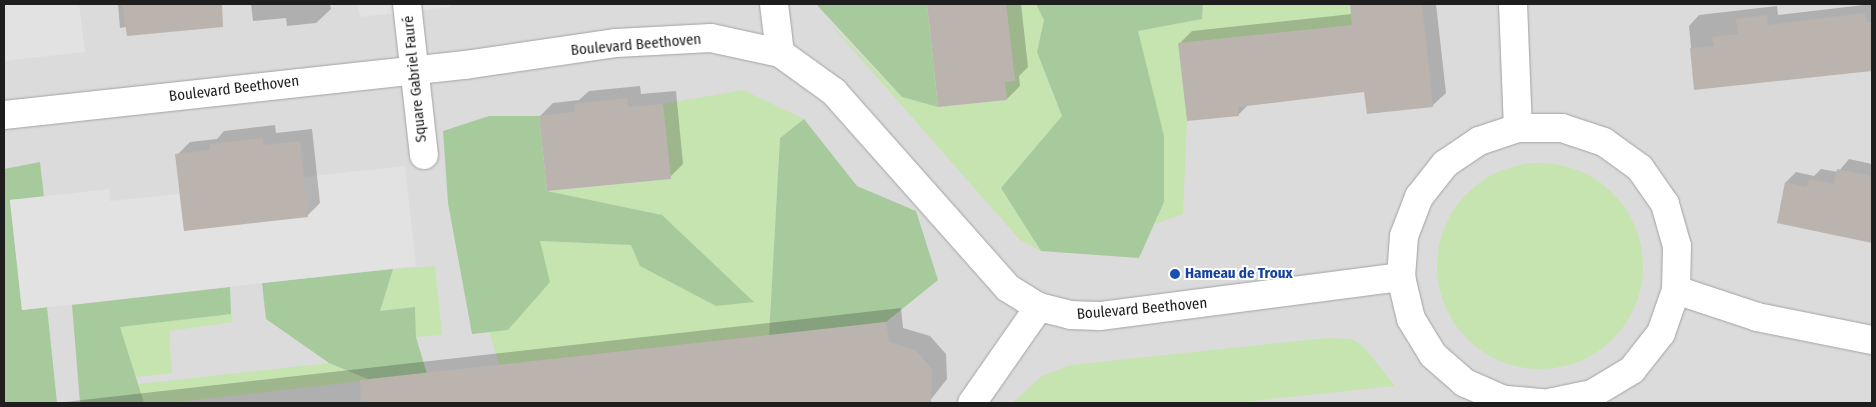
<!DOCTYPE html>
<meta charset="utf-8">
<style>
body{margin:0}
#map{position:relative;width:1876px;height:407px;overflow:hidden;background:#eeece5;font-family:"Fira Sans Condensed",sans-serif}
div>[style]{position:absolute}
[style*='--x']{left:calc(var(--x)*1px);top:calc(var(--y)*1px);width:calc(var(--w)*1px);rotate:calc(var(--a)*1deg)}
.residential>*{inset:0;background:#dcdbdb}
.grass>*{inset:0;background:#c5e4af}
.round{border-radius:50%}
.forest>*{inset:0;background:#a7ca9d}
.parking>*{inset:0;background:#e2e2e2}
.shadow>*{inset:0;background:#0003}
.building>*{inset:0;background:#bbb4ae}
.roads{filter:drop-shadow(0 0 1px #a2a2a2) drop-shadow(0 0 1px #a2a2a2)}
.minor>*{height:28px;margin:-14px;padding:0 14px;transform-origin:14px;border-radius:14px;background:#fff}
.dots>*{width:14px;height:14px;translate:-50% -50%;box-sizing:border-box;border:2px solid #fff;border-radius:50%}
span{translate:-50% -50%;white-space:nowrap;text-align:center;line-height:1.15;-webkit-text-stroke:4px #fff;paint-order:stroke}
.street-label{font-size:15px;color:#1e1e1e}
.transit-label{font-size:15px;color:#164399;font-weight:700}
.left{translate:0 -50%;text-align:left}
.frame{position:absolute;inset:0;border:5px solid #1e1e1e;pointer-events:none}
</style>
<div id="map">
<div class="residential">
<i style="clip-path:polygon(4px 4px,1872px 4px,1872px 403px,4px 403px)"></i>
</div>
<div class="grass">
<i style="clip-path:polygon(1006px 4px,1036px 4px,1044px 20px,1037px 52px,1062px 116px,1001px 188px,1041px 251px,1020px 240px,823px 16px,902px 97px,938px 107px,1007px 100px,1005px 82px,1015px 81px)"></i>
<i style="clip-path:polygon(1203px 4px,1350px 4px,1353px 25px,1178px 44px,1187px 121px,1183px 214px,1155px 224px,1164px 202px,1138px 31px,1202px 19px)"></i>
<i style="clip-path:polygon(743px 90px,804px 119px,780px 138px,769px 336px,500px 366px,489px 332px,508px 330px,539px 241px,631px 245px,662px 215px,547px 191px,671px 179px,663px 104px)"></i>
<i class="round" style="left:1437px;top:163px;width:206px;height:206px"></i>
<i style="clip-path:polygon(435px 266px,442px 335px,416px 337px,415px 307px,380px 311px,393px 269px)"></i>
<i style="clip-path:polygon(231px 314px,233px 322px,169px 331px,172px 373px,135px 377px,119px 327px)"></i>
<i style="clip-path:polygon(1327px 338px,1352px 339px,1364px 347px,1395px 386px,1233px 403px,1012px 403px,1042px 376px,1071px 365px)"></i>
<i style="clip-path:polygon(329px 363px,370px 380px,167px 403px,144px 403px,138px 384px)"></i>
</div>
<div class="forest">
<i style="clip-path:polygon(816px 4px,927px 4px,938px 107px,902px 97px)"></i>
<i style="clip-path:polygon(1036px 4px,1203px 4px,1202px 19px,1138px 31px,1164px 136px,1164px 202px,1139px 258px,1041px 251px,1001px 188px,1062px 116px,1037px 52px,1044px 20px)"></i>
<i style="clip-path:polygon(489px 116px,539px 116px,547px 191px,662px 215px,754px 302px,716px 306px,640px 266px,631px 245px,540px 241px,550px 282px,508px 330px,472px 334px,448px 203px,443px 131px)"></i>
<i style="clip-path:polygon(804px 119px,857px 186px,916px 211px,938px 280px,886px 322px,769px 336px,780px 138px)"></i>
<i style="clip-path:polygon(40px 162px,44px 197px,10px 200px,22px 310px,47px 307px,57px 403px,4px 403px,4px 169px)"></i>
<i style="clip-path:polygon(393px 269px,380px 311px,415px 307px,416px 337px,427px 374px,370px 380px,329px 363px,266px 319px,262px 283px)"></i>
<i style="clip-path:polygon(230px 287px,231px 314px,120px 327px,144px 403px,80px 403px,72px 305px)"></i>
</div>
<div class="parking">
<i style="clip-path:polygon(4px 4px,79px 4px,85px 52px,4px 61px)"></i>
<i style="clip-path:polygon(358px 4px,450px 4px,450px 7px,360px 17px)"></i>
<i style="clip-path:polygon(405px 166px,416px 266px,22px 310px,10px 200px,109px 189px,110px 201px,179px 194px,184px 231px,308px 217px,303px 177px)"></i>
</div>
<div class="shadow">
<i style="clip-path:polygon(118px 4px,203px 4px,204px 14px,120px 28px)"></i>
<i style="clip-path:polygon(251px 4px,330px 4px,331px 9px,316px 23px,287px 26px,286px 18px,253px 21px)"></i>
<i style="clip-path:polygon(928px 4px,1021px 4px,1028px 67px,1019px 76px,1020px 86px,1007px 99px,939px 106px)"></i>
<i style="clip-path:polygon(1351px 4px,1436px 4px,1446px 93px,1432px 106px,1365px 90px,1249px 104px,1238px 115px,1179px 44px,1192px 31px,1352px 14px)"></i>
<i style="clip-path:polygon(1872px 4px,1872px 70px,1695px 89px,1689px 26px,1699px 15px,1777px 6px,1778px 15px)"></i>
<i style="clip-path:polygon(640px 86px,641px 94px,676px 91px,683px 164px,670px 177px,540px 116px,553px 103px,579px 100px,589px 91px)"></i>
<i style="clip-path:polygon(275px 125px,276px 133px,312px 129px,320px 203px,307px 216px,177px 155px,190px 142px,217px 139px,224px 131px)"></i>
<i style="clip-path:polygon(1849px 159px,1872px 164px,1872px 242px,1778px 222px,1786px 182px,1796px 172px,1814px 176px,1821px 169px,1838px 172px)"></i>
<i style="clip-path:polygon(901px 308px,903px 328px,930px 336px,946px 354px,947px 379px,928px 403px,56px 403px)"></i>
</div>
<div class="building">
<i style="clip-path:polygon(122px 4px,222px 4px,223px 27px,127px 36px)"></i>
<i style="clip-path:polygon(927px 4px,1006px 4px,1015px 81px,1005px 82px,1007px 100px,938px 107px)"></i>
<i style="clip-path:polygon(1350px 4px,1422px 4px,1433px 107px,1367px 114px,1364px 92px,1238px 107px,1239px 116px,1187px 121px,1178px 43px,1352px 25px)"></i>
<i style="clip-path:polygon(1865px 13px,1867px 23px,1872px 22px,1872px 71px,1694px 90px,1690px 48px,1714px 46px,1712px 37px,1738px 34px,1736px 19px,1767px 15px,1768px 25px)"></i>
<i style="clip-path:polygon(627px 98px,628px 107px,663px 104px,671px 179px,547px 191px,539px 116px,575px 112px,574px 104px)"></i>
<i style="clip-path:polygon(263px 138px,263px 145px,300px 141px,308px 217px,184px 231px,175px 154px,210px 150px,210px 144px)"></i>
<i style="clip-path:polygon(1837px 169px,1872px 176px,1872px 243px,1777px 223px,1785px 182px,1807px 187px,1809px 179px,1834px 184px)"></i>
<i style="clip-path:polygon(886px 322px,889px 342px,915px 350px,932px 369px,931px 403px,361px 403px,360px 380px)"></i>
</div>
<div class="roads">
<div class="minor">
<i style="--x:407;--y:4;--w:152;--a:83.6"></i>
<i style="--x:774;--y:4;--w:49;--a:83"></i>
<i style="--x:1513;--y:4;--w:124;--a:87.7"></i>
<i style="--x:4;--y:115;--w:464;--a:-6.2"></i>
<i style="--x:465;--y:65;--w:153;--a:-8.3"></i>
<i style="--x:616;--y:43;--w:95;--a:-3"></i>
<i style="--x:711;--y:38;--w:71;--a:12.3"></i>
<i style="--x:780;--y:53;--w:67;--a:35.8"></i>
<i style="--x:834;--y:92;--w:262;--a:48.4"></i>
<i style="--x:1008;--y:288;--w:36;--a:32"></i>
<i style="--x:1039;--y:307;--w:32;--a:14"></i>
<i style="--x:1070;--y:315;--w:30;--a:2"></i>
<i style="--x:1100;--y:316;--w:304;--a:-7.4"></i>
<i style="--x:1676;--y:290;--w:85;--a:18.4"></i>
<i style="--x:1757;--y:317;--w:117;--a:11.3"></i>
<i style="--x:972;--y:403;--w:117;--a:-55.1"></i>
<i style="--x:1541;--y:403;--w:37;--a:-175"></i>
<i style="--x:1504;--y:400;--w:43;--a:-156.4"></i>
<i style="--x:1465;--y:383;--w:43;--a:-138.8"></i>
<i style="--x:1433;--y:355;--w:42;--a:-121.4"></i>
<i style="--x:1411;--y:319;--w:43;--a:-103.4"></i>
<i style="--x:1401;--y:277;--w:41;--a:-85.8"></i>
<i style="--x:1404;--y:236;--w:42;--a:-69"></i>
<i style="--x:1419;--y:197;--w:42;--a:-51.8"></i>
<i style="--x:1445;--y:164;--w:41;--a:-34.1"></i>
<i style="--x:1479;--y:141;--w:41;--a:-18.4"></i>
<i style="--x:1518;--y:128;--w:44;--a:0"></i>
<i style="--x:1562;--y:128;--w:44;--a:18.4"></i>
<i style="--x:1604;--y:142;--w:44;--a:35.8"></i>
<i style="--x:1640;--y:168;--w:44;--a:55.2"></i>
<i style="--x:1665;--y:204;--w:44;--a:74.1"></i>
<i style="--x:1677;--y:246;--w:44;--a:91.3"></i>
<i style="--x:1676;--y:290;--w:46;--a:109.2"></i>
<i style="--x:1661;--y:333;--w:47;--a:128.1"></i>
<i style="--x:1632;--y:370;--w:47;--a:149"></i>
<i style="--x:1592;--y:394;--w:44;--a:168.2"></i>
</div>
</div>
<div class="dots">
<i style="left:1175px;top:274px;background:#1a4fb4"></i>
</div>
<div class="street-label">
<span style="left:636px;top:45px;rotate:-5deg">Boulevard Beethoven</span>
<span style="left:415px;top:79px;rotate:-96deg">Square Gabriel Fauré</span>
<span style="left:234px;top:89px;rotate:-7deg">Boulevard Beethoven</span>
<span style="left:1142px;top:309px;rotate:-5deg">Boulevard Beethoven</span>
</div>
<div class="transit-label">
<span class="left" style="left:1185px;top:274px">Hameau de Troux</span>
</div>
<div class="frame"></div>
</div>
